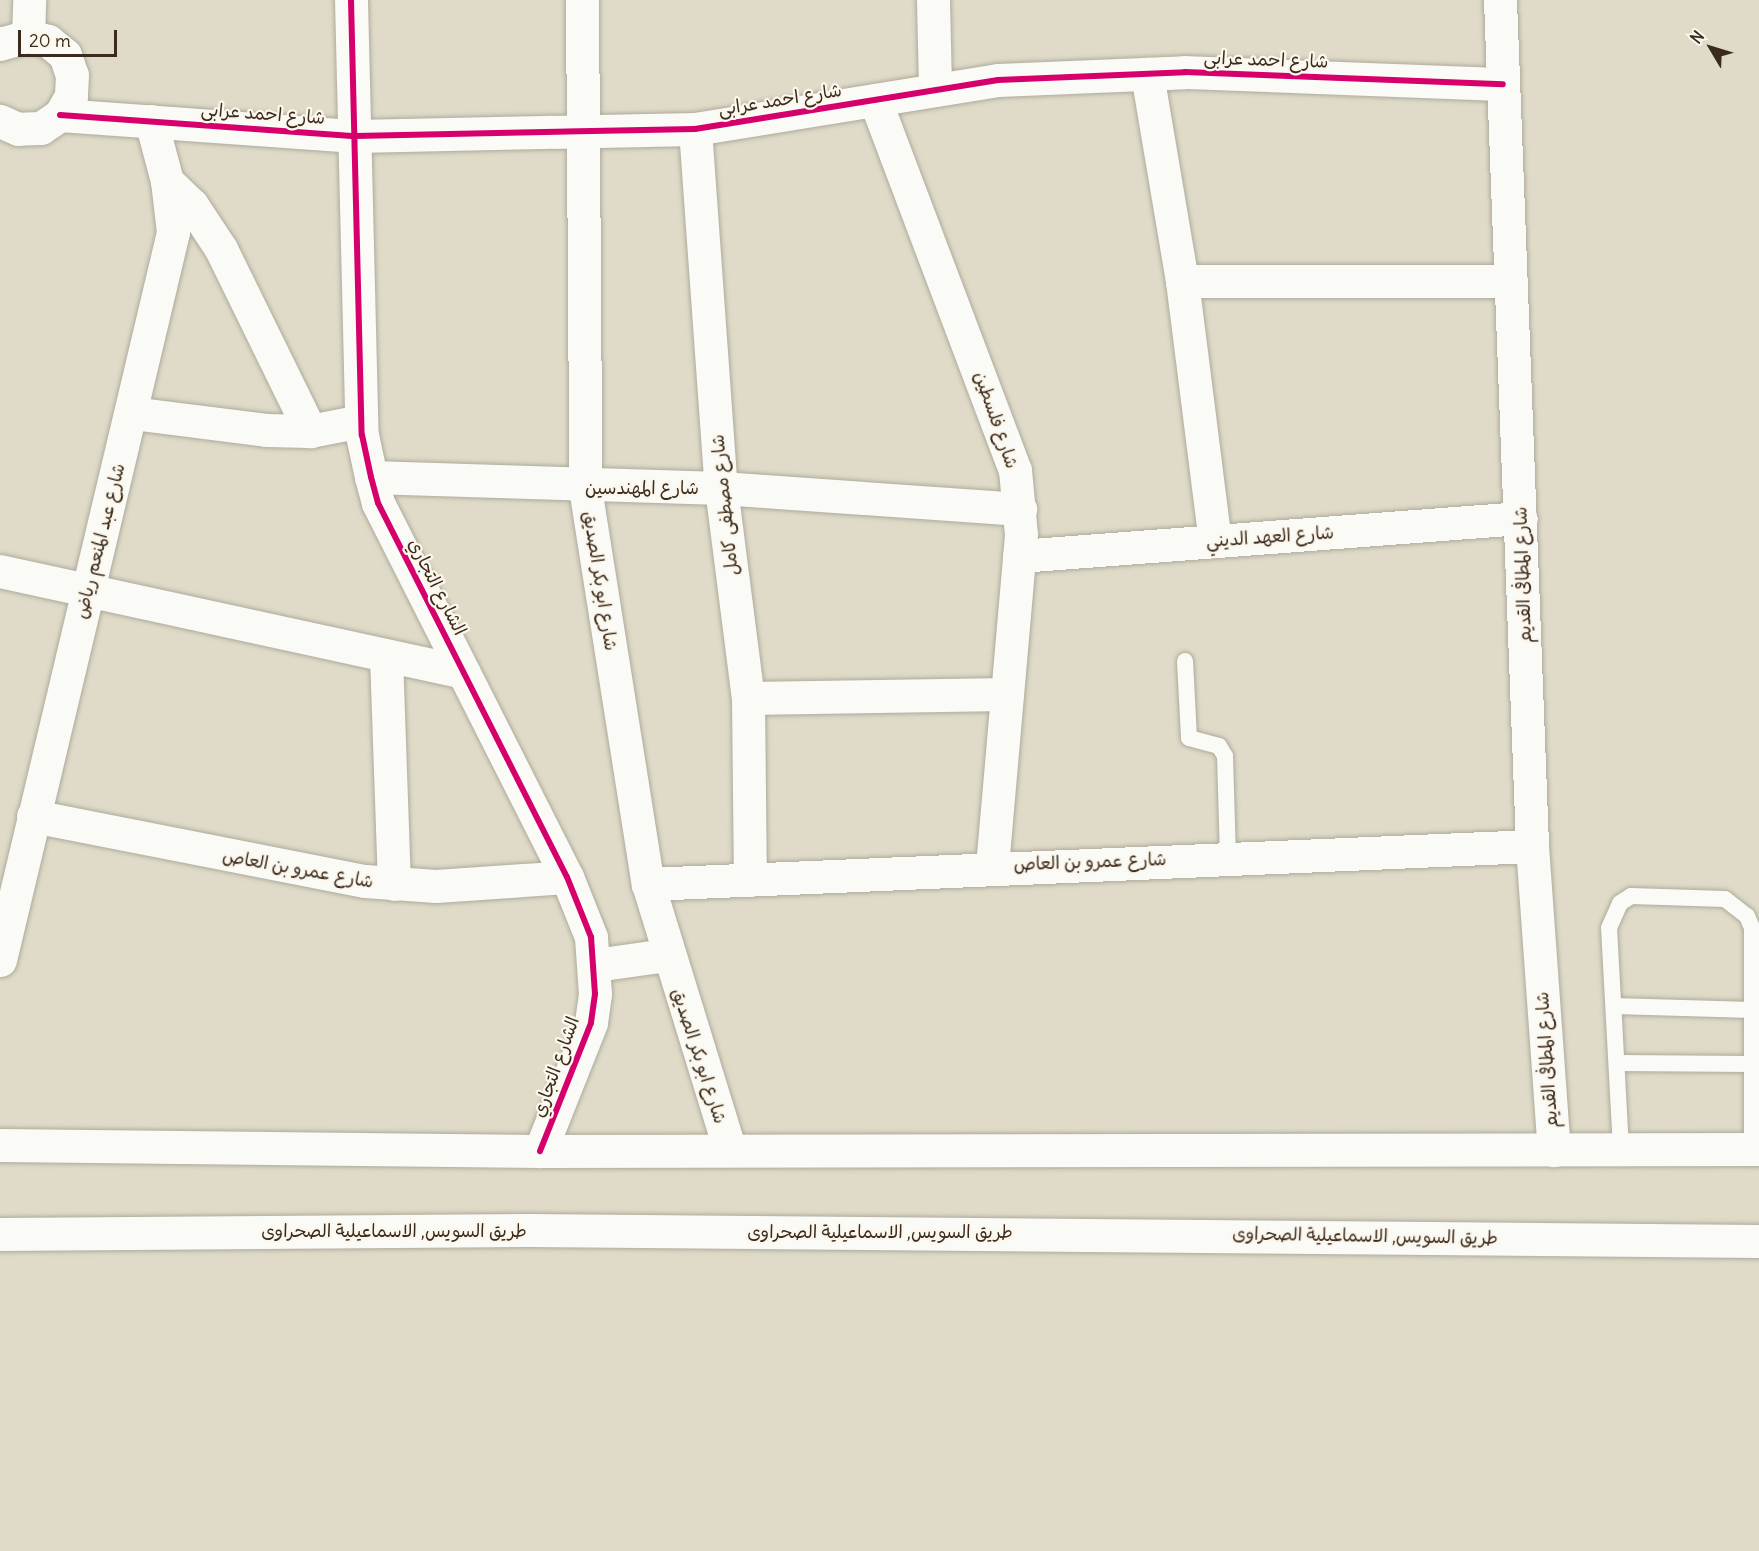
<!DOCTYPE html>
<meta charset="utf-8">
<style>
body{margin:0}
#map{position:relative;width:1759px;height:1551px;overflow:hidden;background:#e0dbc8;font-family:Delius,"Playpen Sans Arabic",sans-serif}
div>[style]{position:absolute}
[style*='--x']{left:calc(var(--x)*1px);top:calc(var(--y)*1px);width:calc(var(--w)*1px);rotate:calc(var(--a)*1deg)}
.roads{filter:drop-shadow(0 0 2px #aeaa9d) drop-shadow(0 0 2px #aeaa9d)}
.service>*{height:16px;margin:-8px;padding:0 8px;transform-origin:8px;border-radius:8px;background:#fafaf7}
.minor>*{height:33px;margin:-16.5px;padding:0 16.5px;transform-origin:16.5px;border-radius:16.5px;background:#fafaf7}
.tertiary>*{height:33px;margin:-16.5px;padding:0 16.5px;transform-origin:16.5px;border-radius:16.5px;background:#fafaf7}
.trunk>*{height:33px;margin:-16.5px;padding:0 16.5px;transform-origin:16.5px;border-radius:16.5px;background:#fafaf7}
.cycleway>*{height:6px;margin:-3px;padding:0 3px;transform-origin:3px;border-radius:3px;background:#d6006c}
span{translate:-50% -50%;white-space:nowrap;text-align:center;line-height:1.15;-webkit-text-stroke:4.5px #fbf7ec;paint-order:stroke}
.street-label{font-size:18px;color:#3b2a1e}
.north{position:absolute;left:1681px;top:18px;width:60px;height:60px;-webkit-text-stroke:4px #fbf7ec;paint-order:stroke;rotate:308deg;font-size:16px;font-weight:700;line-height:24px;text-align:center;color:#3b2a1e}
.north::after{content:'';display:block;margin:auto;width:21px;height:27px;background:#3b2a1e;clip-path:polygon(50% 0,100% 100%,50% 72%,0 100%)}
.scale{position:absolute;left:18px;top:30px;width:99px;height:27px;box-sizing:border-box;border:3px solid #3b2a1e;border-top:0;padding-left:8px;font-size:18px;line-height:21px;white-space:nowrap;color:#3b2a1e;-webkit-text-stroke:4px #fbf7ec;paint-order:stroke}
</style>
<div id="map">
<div class="roads">
<div class="service">
<i style="--x:1185;--y:661;--w:77;--a:87"></i>
<i style="--x:1189;--y:738;--w:31;--a:15"></i>
<i style="--x:1219;--y:746;--w:12;--a:59"></i>
<i style="--x:1225;--y:756;--w:101;--a:88.3"></i>
<i style="--x:1614;--y:1006;--w:138;--a:1.7"></i>
<i style="--x:1617;--y:1063;--w:135;--a:0.4"></i>
<i style="--x:1621;--y:1149;--w:221;--a:-93.1"></i>
<i style="--x:1609;--y:928;--w:27;--a:-66"></i>
<i style="--x:1620;--y:903;--w:13;--a:-32"></i>
<i style="--x:1631;--y:896;--w:94;--a:1.8"></i>
<i style="--x:1725;--y:899;--w:28;--a:38"></i>
<i style="--x:1747;--y:916;--w:13;--a:67"></i>
<i style="--x:1752;--y:928;--w:221;--a:90"></i>
</div>
<div class="minor">
<i style="--x:351;--y:0;--w:435;--a:88.6"></i>
<i style="--x:362;--y:435;--w:43;--a:77.9"></i>
<i style="--x:371;--y:477;--w:27;--a:75"></i>
<i style="--x:378;--y:503;--w:419;--a:63.2"></i>
<i style="--x:567;--y:877;--w:65;--a:68.2"></i>
<i style="--x:591;--y:937;--w:57;--a:86"></i>
<i style="--x:595;--y:994;--w:29;--a:98"></i>
<i style="--x:591;--y:1023;--w:138;--a:111.7"></i>
<i style="--x:582;--y:0;--w:488;--a:89.6"></i>
<i style="--x:585;--y:488;--w:401;--a:81"></i>
<i style="--x:648;--y:884;--w:276;--a:72.9"></i>
<i style="--x:933;--y:0;--w:90;--a:88.7"></i>
<i style="--x:1500;--y:0;--w:847;--a:87.83"></i>
<i style="--x:1532;--y:846;--w:305;--a:85.9"></i>
<i style="--x:28;--y:36;--w:36;--a:-88"></i>
<i style="--x:0;--y:44;--w:29;--a:-16"></i>
<i style="--x:28;--y:36;--w:21;--a:14"></i>
<i style="--x:48;--y:41;--w:22;--a:39"></i>
<i style="--x:65;--y:55;--w:21;--a:71"></i>
<i style="--x:72;--y:75;--w:21;--a:93"></i>
<i style="--x:71;--y:96;--w:22;--a:120"></i>
<i style="--x:60;--y:115;--w:23;--a:146"></i>
<i style="--x:41;--y:128;--w:23;--a:178"></i>
<i style="--x:18;--y:129;--w:20;--a:-156"></i>
<i style="--x:1147;--y:74;--w:210;--a:80.4"></i>
<i style="--x:1182;--y:281;--w:262;--a:82.8"></i>
<i style="--x:875;--y:100;--w:396;--a:69.3"></i>
<i style="--x:1015;--y:470;--w:65;--a:84.7"></i>
<i style="--x:1021;--y:535;--w:332;--a:95"></i>
<i style="--x:60;--y:115;--w:296;--a:4.1"></i>
<i style="--x:355;--y:136;--w:340;--a:-1.2"></i>
<i style="--x:695;--y:129;--w:307;--a:-9.2"></i>
<i style="--x:998;--y:80;--w:187;--a:-2.4"></i>
<i style="--x:1185;--y:72;--w:318;--a:2.2"></i>
<i style="--x:695;--y:129;--w:360;--a:85.9"></i>
<i style="--x:721;--y:488;--w:212;--a:82.7"></i>
<i style="--x:748;--y:698;--w:182;--a:89.4"></i>
<i style="--x:167;--y:181;--w:35;--a:44"></i>
<i style="--x:192;--y:205;--w:53;--a:56.6"></i>
<i style="--x:221;--y:249;--w:203;--a:63.9"></i>
<i style="--x:1182;--y:281;--w:329;--a:0"></i>
<i style="--x:132;--y:413;--w:135;--a:7.2"></i>
<i style="--x:266;--y:430;--w:44;--a:1.3"></i>
<i style="--x:310;--y:431;--w:52;--a:-11.1"></i>
<i style="--x:371;--y:477;--w:350;--a:1.8"></i>
<i style="--x:721;--y:488;--w:300;--a:4"></i>
<i style="--x:1019;--y:556;--w:503;--a:-4.33"></i>
<i style="--x:0;--y:571;--w:474;--a:12.3"></i>
<i style="--x:386;--y:656;--w:228;--a:88"></i>
<i style="--x:748;--y:698;--w:259;--a:-0.9"></i>
<i style="--x:33;--y:816;--w:338;--a:11.1"></i>
<i style="--x:365;--y:881;--w:71;--a:4"></i>
<i style="--x:436;--y:886;--w:131;--a:-3.9"></i>
<i style="--x:648;--y:884;--w:885;--a:-2.46"></i>
<i style="--x:0;--y:960;--w:748;--a:-76.63"></i>
<i style="--x:173;--y:232;--w:51;--a:-96.7"></i>
<i style="--x:167;--y:181;--w:62;--a:-104.9"></i>
<i style="--x:595;--y:965;--w:72;--a:-8"></i>
</div>
<div class="tertiary">
<i style="--x:0;--y:43;--w:1;--a:0"></i>
</div>
<div class="trunk">
<i style="--x:0;--y:1145;--w:540;--a:0.64"></i>
<i style="--x:540;--y:1151;--w:1219;--a:-0.09"></i>
<i style="--x:0;--y:1234;--w:528;--a:-0.43"></i>
<i style="--x:528;--y:1230;--w:1231;--a:0.51"></i>
</div>
</div>
<div class="cycleway">
<i style="--x:351;--y:0;--w:435;--a:88.6"></i>
<i style="--x:362;--y:435;--w:43;--a:77.9"></i>
<i style="--x:371;--y:477;--w:27;--a:75"></i>
<i style="--x:378;--y:503;--w:419;--a:63.2"></i>
<i style="--x:567;--y:877;--w:65;--a:68.2"></i>
<i style="--x:591;--y:937;--w:57;--a:86"></i>
<i style="--x:595;--y:994;--w:29;--a:98"></i>
<i style="--x:591;--y:1023;--w:138;--a:111.7"></i>
<i style="--x:60;--y:115;--w:296;--a:4.1"></i>
<i style="--x:355;--y:136;--w:340;--a:-1.2"></i>
<i style="--x:695;--y:129;--w:307;--a:-9.2"></i>
<i style="--x:998;--y:80;--w:187;--a:-2.4"></i>
<i style="--x:1185;--y:72;--w:318;--a:2.2"></i>
</div>
<div class="street-label">
<span style="left:1266px;top:60px;rotate:2deg">شارع احمد عرابى</span>
<span style="left:780px;top:100px;rotate:-9deg">شارع احمد عرابى</span>
<span style="left:263px;top:114px;rotate:4deg">شارع احمد عرابى</span>
<span style="left:996px;top:420px;rotate:71deg">شارع فلسطين</span>
<span style="left:642px;top:488px">شارع المهندسين</span>
<span style="left:725px;top:505px;rotate:-96deg">شارع مصطفى كامل</span>
<span style="left:1270px;top:537px;rotate:-4deg">شارع العهد الديني</span>
<span style="left:100px;top:541px;rotate:-76deg">شارع عبد المنعم رياض</span>
<span style="left:1523px;top:575px;rotate:-92deg">شارع المطافى القديم</span>
<span style="left:600px;top:581px;rotate:81deg">شارع ابو بكر الصديق</span>
<span style="left:437px;top:587px;rotate:63deg">الشارع التجاري</span>
<span style="left:1090px;top:862px;rotate:-2deg">شارع عمرو بن العاص</span>
<span style="left:298px;top:869px;rotate:10deg">شارع عمرو بن العاص</span>
<span style="left:699px;top:1056px;rotate:72deg">شارع ابو بكر الصديق</span>
<span style="left:1547px;top:1060px;rotate:-94deg">شارع المطافى القديم</span>
<span style="left:556px;top:1067px;rotate:-70deg">الشارع التجاري</span>
<span style="left:394px;top:1231px">طريق السويس, الاسماعيلية الصحراوى</span>
<span style="left:880px;top:1232px">طريق السويس, الاسماعيلية الصحراوى</span>
<span style="left:1365px;top:1236px;rotate:1deg">طريق السويس, الاسماعيلية الصحراوى</span>
</div>
<div class="north">N</div>
<div class="scale">20 m</div>
</div>
